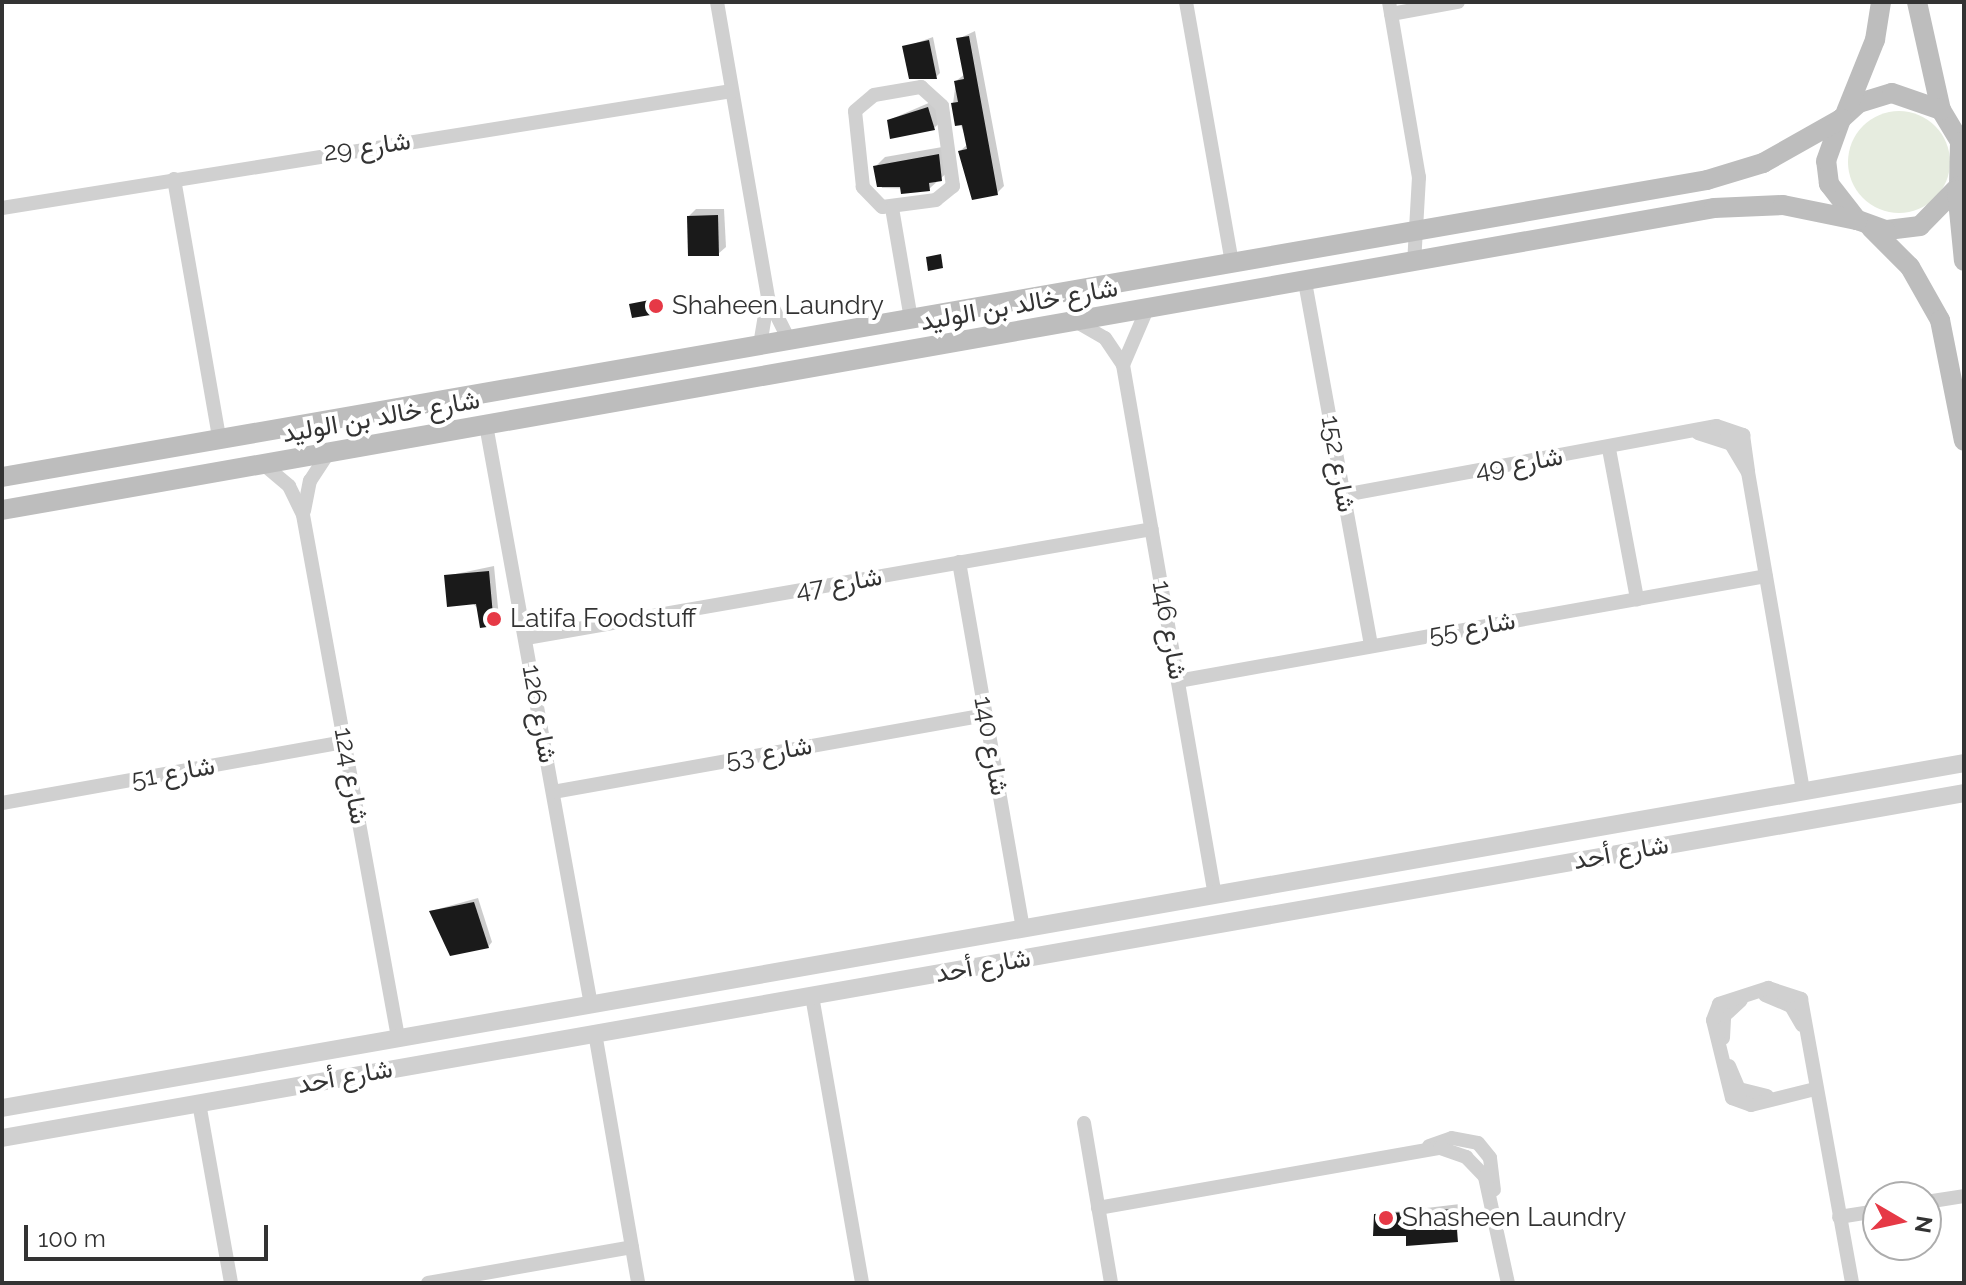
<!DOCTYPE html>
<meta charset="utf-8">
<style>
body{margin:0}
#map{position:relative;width:1966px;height:1285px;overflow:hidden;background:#fff;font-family:Raleway,Vazirmatn,sans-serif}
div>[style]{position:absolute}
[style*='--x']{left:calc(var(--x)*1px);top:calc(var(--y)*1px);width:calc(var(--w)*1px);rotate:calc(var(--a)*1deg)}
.green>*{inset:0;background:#e6ecdf}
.round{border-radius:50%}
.shadow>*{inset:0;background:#0003}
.building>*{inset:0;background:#1a1a1a}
.minor>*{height:14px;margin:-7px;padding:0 7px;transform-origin:7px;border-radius:7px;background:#d0d0d0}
.tertiary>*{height:18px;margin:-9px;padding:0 9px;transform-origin:9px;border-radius:9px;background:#d0d0d0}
.secondary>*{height:20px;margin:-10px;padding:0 10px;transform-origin:10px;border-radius:10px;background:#bdbdbd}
.dots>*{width:22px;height:22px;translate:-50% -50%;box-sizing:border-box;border:4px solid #fff;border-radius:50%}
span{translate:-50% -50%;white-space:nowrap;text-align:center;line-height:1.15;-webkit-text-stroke:8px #fff;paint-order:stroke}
.street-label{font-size:26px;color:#333}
.poi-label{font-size:26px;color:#333}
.left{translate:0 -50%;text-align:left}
.frame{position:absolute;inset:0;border:4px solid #333;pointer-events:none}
.north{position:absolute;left:1862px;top:1181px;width:80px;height:80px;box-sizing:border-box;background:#fff;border:2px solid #adadad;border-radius:50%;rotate:99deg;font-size:22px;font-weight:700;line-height:32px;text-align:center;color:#333}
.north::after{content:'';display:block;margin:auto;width:28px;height:36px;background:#e63946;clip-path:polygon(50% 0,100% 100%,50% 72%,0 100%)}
.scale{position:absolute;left:24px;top:1225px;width:244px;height:36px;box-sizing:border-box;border:4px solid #333;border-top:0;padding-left:10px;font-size:24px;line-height:28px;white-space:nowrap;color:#333;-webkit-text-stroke:6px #fff;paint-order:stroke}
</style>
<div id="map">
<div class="green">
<i class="round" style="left:1848px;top:111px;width:102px;height:102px"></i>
</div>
<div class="shadow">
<i style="clip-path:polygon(975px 31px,1004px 186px,997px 193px,960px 151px,968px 144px,953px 104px,956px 81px,965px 74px,958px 39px)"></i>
<i style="clip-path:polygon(933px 37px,940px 73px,936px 77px,905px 47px)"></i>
<i style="clip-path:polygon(938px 99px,944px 119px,934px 128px,889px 120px)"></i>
<i style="clip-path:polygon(948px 146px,951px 169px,929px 189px,882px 188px,875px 167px,885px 157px)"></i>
<i style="clip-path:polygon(696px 209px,724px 209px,726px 247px,718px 254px,689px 216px)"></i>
<i style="clip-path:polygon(494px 566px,499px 618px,493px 624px,446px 576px)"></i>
<i style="clip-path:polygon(478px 898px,492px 942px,488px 947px,431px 911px)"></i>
<i style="clip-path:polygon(1460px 1204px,1457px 1240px,1407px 1234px,1376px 1214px)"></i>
</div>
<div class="building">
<i style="clip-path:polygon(969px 36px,998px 195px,972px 200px,958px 151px,967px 149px,962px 125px,955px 126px,951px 103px,958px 102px,954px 81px,964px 79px,956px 38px)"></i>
<i style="clip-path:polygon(929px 40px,937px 79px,909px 79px,902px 46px)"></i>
<i style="clip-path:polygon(928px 107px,935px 130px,890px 139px,887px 120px)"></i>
<i style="clip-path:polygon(939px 154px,942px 181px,929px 183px,930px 191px,901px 194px,900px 187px,877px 187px,873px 166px)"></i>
<i style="clip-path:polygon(718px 215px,719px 256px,688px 256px,687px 216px)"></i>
<i style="clip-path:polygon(941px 254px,943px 268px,928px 271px,926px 257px)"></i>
<i style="clip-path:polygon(660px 298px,663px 313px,632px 318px,629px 304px)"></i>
<i style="clip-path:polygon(489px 571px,494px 626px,480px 628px,476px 604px,447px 607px,444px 575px)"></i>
<i style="clip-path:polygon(474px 902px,489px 948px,450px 956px,429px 911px)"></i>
<i style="clip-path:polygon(1455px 1209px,1458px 1242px,1406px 1246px,1406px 1236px,1373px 1236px,1374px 1214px)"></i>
</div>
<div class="minor">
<i style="--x:717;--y:2;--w:300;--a:80.2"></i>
<i style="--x:768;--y:298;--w:47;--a:63.4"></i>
<i style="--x:1186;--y:2;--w:265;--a:80"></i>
<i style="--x:1389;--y:2;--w:178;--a:80.3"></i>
<i style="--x:1419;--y:177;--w:86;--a:93.3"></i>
<i style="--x:1391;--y:14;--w:68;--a:-10.2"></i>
<i style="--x:921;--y:87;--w:28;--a:42"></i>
<i style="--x:942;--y:106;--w:81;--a:82.2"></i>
<i style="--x:953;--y:186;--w:22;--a:141"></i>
<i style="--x:936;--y:200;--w:54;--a:172.6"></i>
<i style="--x:882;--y:207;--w:28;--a:-134"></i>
<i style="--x:863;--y:187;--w:76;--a:-96"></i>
<i style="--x:855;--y:111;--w:25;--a:-40"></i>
<i style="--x:874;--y:95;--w:48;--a:-9.7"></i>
<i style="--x:174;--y:179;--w:263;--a:80.1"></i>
<i style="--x:2;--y:208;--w:739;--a:-9.11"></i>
<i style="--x:892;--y:208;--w:113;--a:80.3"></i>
<i style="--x:1305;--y:282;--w:370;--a:79.7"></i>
<i style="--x:1077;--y:322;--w:32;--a:30"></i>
<i style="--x:1105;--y:338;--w:32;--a:56"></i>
<i style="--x:1123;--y:365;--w:539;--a:80.17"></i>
<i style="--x:760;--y:345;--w:43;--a:-80.5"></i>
<i style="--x:1123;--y:365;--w:61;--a:-66.8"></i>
<i style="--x:486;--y:425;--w:589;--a:79.74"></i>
<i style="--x:1698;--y:433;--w:35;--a:18"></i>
<i style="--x:1731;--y:444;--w:33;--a:59"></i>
<i style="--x:1748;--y:472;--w:324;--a:80.2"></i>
<i style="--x:1609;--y:449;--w:153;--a:79.4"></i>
<i style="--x:263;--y:464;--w:34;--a:40"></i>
<i style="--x:289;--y:486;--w:32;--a:64"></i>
<i style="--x:303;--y:515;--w:531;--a:79.69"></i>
<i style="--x:1344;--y:495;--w:379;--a:-10.5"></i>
<i style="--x:1717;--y:426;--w:28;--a:19"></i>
<i style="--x:1743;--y:435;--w:37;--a:82"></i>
<i style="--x:304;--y:511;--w:31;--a:-79"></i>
<i style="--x:310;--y:481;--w:33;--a:-57"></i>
<i style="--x:959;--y:562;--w:373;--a:80.1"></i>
<i style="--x:526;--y:638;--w:635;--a:-9.88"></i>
<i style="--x:1178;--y:681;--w:597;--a:-10.12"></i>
<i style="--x:553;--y:792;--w:440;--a:-10.1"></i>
<i style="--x:2;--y:803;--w:348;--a:-10.1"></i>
<i style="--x:1765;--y:995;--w:28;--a:23"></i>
<i style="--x:1791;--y:1006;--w:22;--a:60"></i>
<i style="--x:812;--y:996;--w:291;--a:80.1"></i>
<i style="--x:595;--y:1033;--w:254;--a:80.2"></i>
<i style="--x:1723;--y:1038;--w:22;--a:-87"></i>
<i style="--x:1724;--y:1016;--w:23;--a:-43"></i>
<i style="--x:1729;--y:1066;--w:25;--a:67"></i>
<i style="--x:1739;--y:1089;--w:29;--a:14"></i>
<i style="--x:1815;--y:1089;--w:66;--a:166"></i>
<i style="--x:1751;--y:1105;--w:20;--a:-160"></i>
<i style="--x:1732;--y:1098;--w:80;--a:-103.7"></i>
<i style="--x:1713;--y:1020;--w:17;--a:-69"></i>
<i style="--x:1719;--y:1004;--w:52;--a:-18.1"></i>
<i style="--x:1768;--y:988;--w:35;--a:18"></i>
<i style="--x:1801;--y:999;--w:289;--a:79.8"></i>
<i style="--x:199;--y:1103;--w:183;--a:79.9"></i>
<i style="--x:1084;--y:1123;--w:162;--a:80.4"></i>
<i style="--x:1429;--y:1146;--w:24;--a:-19"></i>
<i style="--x:1452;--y:1138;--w:26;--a:11"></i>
<i style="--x:1478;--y:1143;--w:19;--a:51"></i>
<i style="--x:1490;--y:1158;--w:32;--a:83"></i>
<i style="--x:1926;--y:1202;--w:38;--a:-9"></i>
<i style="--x:1098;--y:1208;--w:347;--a:-10"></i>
<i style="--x:1440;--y:1148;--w:28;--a:19"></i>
<i style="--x:1466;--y:1157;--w:28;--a:46"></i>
<i style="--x:1485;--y:1177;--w:108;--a:77.8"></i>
<i style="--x:1839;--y:1217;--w:39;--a:-9"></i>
<i style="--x:428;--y:1283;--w:207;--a:-10"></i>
</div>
<div class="tertiary">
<i style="--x:2;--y:1108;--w:1992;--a:-9.97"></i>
<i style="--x:2;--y:1138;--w:1992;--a:-9.97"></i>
</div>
<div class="secondary">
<i style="--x:1917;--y:2;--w:111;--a:77.5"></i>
<i style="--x:1941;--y:110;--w:37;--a:59"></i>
<i style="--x:1960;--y:142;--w:44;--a:91.3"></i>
<i style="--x:1959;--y:186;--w:56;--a:134.3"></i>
<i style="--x:1920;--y:226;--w:35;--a:173"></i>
<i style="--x:1885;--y:230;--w:30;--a:-160"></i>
<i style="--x:1857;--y:220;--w:46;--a:-127.9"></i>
<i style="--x:1829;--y:184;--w:23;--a:-97"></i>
<i style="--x:1826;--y:161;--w:45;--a:-70.3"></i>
<i style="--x:1841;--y:119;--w:24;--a:-42"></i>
<i style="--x:1859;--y:103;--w:34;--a:-17"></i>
<i style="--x:1892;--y:93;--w:52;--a:19.1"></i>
<i style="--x:1846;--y:112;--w:78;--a:-68.1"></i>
<i style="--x:1875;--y:40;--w:38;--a:-81"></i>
<i style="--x:1957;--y:190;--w:71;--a:84.4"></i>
<i style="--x:1871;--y:228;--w:55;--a:45"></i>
<i style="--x:1910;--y:267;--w:61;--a:60.5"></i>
<i style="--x:1940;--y:320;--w:123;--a:78.8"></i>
<i style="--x:2;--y:477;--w:1731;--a:-9.88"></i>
<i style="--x:1707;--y:180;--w:59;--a:-16.9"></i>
<i style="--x:1763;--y:163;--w:90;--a:-29.4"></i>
<i style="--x:2;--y:510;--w:1738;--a:-10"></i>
<i style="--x:1714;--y:208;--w:69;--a:-2.5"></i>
<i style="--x:1783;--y:205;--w:76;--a:11.5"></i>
</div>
<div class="dots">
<i style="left:656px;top:306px;background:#e63946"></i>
<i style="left:494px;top:619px;background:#e63946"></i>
<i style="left:1386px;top:1218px;background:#e63946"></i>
</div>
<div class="street-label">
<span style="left:367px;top:147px;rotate:-8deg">شارع 29</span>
<span style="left:1019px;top:305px;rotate:-10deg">شارع خالد بن الوليد</span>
<span style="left:381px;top:417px;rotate:-10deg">شارع خالد بن الوليد</span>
<span style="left:1338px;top:464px;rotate:80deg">شارع 152</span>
<span style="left:1519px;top:464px;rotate:-10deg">شارع 49</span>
<span style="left:839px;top:584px;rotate:-10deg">شارع 47</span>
<span style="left:1472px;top:628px;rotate:-10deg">شارع 55</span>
<span style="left:1169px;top:630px;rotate:80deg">شارع 146</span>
<span style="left:539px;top:714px;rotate:80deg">شارع 126</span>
<span style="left:991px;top:746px;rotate:80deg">شارع 140</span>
<span style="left:769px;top:753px;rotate:-10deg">شارع 53</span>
<span style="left:173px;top:773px;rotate:-10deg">شارع 51</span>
<span style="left:351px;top:776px;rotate:80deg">شارع 124</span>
<span style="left:1621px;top:853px;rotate:-10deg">شارع أحد</span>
<span style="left:983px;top:966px;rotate:-10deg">شارع أحد</span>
<span style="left:345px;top:1077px;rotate:-10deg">شارع أحد</span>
</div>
<div class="poi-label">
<span class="left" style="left:672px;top:306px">Shaheen Laundry</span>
<span class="left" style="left:510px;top:619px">Latifa Foodstuff</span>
<span class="left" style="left:1402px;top:1218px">Shasheen Laundry</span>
</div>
<div class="frame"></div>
<div class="north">N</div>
<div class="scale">100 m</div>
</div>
